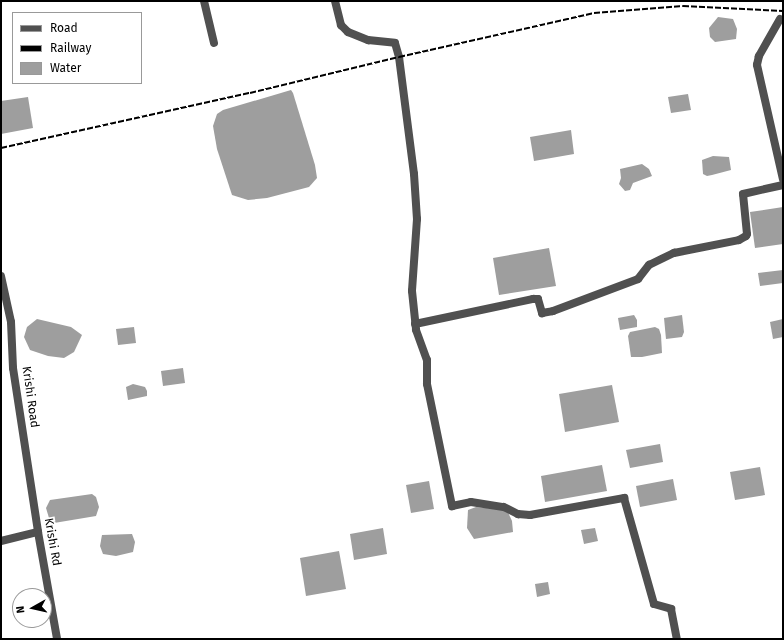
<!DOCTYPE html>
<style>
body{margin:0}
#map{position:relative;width:784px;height:640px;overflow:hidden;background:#fff;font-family:"Fira Sans",sans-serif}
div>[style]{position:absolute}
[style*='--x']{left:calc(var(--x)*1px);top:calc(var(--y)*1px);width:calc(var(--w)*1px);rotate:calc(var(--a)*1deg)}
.water>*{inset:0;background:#9e9e9e}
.street>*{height:8px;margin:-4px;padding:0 4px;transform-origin:4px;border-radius:4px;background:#505050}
.rail>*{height:2px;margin-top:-1px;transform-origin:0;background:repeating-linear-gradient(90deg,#000 0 6px,transparent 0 8px)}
span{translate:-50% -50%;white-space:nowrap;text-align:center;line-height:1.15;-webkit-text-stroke:3.5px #fff;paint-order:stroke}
.street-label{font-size:12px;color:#000}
.frame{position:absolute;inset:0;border:2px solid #000;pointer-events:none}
.legend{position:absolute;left:12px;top:12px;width:130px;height:72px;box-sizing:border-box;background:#fff;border:1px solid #999;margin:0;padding:5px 7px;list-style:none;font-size:12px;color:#000}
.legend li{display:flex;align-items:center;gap:8px;height:20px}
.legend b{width:20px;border:1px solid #999}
.north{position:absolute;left:12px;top:588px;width:40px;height:40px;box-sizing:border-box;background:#fff;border:1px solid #999;border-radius:50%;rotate:262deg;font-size:11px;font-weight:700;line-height:16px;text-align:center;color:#000}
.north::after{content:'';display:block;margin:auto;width:14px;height:18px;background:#000;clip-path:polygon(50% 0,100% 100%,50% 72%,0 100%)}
</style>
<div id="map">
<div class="water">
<i style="clip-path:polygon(718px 17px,733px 19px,737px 29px,736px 39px,715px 42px,710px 37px,709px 28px)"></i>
<i style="clip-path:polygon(291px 90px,293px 93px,315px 165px,317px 178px,309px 187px,267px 198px,248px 200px,232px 195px,217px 149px,213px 126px,217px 114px,223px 110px)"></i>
<i style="clip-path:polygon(688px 94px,691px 110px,671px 113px,668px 97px)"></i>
<i style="clip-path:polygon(28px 97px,33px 128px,1px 134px,1px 101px)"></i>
<i style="clip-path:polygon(571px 130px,574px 154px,534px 161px,530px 137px)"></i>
<i style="clip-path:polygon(713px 156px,729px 157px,731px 170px,712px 175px,707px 176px,703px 174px,702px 160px)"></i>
<i style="clip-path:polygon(642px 164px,649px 169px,652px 176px,633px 183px,630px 190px,625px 191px,619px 184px,621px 178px,620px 169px)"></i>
<i style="clip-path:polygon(783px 207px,783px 244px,755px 248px,750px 212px)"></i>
<i style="clip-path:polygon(549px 248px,556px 286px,499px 295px,493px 258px)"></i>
<i style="clip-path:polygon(783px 270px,783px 283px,760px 286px,758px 273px)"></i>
<i style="clip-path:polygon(634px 315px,637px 320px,637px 327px,620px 330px,618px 318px)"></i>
<i style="clip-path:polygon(682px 315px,684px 332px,682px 337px,666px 339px,664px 318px)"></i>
<i style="clip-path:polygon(37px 319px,71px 327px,82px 335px,74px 352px,64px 358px,48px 356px,30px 350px,24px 337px,27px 327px)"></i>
<i style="clip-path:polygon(783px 319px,783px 337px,773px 339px,770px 322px)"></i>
<i style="clip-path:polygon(134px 327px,136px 343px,118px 345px,116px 329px)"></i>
<i style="clip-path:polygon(655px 327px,659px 329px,661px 335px,662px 353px,642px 357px,631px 357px,628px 336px,630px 332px)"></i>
<i style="clip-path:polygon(183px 368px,185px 383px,163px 386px,161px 371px)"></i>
<i style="clip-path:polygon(133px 384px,145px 387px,147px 391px,147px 396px,128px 400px,126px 387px)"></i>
<i style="clip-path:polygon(612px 385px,619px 422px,565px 432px,559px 394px)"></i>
<i style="clip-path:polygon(660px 444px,663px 462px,630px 468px,626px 450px)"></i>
<i style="clip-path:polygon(602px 465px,607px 491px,545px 502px,541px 476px)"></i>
<i style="clip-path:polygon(760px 467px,765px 495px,735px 500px,730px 472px)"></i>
<i style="clip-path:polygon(673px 479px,677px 500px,640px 507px,636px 486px)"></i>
<i style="clip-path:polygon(429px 481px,434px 509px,411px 513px,406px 485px)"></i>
<i style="clip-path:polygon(92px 494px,96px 497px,99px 507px,96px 516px,54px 523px,49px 518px,46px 508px,50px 500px)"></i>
<i style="clip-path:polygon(476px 507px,507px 510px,512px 521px,513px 532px,474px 539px,467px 528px,468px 510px)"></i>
<i style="clip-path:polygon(383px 528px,387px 554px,354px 560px,350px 534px)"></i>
<i style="clip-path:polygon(595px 528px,598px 541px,584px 544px,581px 530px)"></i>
<i style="clip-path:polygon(132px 534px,135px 542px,133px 552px,116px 556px,103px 554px,100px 546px,102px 535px)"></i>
<i style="clip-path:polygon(339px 551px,346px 589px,306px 596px,300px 558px)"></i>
<i style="clip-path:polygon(548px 582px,550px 594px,537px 597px,535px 584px)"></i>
</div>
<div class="street">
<i style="--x:204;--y:1;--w:43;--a:76.6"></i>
<i style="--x:335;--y:1;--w:25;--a:76"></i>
<i style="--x:341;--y:25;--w:10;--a:45"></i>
<i style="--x:348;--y:32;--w:22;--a:22"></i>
<i style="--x:368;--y:40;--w:27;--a:6"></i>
<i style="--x:395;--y:43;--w:15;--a:74"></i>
<i style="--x:399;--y:57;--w:118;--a:82.7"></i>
<i style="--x:414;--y:174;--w:45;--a:86.2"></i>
<i style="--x:417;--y:219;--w:72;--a:94"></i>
<i style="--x:412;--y:291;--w:39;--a:84"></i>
<i style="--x:416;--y:330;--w:32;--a:70"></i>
<i style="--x:427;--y:360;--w:24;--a:90"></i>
<i style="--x:427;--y:384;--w:125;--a:78.4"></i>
<i style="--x:452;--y:506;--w:19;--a:-12"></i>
<i style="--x:471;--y:502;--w:33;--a:9"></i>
<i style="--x:504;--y:507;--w:16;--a:27"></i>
<i style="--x:518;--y:514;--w:12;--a:5"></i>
<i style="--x:530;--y:515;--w:96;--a:-10.3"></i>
<i style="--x:624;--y:498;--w:110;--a:74.2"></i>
<i style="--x:654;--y:604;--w:18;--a:16"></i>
<i style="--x:671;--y:609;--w:31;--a:79"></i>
<i style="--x:780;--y:19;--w:43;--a:119.6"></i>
<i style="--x:759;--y:56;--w:9;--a:103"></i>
<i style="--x:757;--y:65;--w:117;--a:77.2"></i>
<i style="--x:1;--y:276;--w:47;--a:77.7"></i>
<i style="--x:11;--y:322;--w:46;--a:87.5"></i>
<i style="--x:13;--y:368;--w:166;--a:81.3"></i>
<i style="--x:38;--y:532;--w:109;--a:79.9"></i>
<i style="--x:415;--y:324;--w:121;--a:-12"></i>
<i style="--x:533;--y:299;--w:5;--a:0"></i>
<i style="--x:538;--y:299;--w:15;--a:74"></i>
<i style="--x:542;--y:313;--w:11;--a:-10"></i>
<i style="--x:553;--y:311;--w:91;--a:-20.6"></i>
<i style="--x:638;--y:279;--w:18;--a:-52"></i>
<i style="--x:649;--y:265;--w:28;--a:-26"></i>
<i style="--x:674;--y:253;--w:66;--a:-11.3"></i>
<i style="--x:739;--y:240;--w:8;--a:-30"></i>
<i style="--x:746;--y:236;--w:2;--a:-63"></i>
<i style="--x:747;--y:234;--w:40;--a:-95.7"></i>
<i style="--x:743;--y:194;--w:41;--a:-12.7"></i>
<i style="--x:1;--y:541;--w:38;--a:-14"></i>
</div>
<div class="rail">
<i style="--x:1;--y:148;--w:255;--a:-12.5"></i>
<i style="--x:250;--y:93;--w:153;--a:-13.6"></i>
<i style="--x:399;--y:57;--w:200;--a:-12.7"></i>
<i style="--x:594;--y:13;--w:89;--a:-4.5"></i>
<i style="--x:683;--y:6;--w:100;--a:2.9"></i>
</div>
<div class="street-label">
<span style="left:30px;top:397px;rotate:82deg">Krishi Road</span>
<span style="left:52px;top:542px;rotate:80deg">Krishi Rd</span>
</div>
<div class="frame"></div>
<ul class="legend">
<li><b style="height:5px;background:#505050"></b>Road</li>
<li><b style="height:5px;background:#000"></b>Railway</li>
<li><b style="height:11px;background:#9e9e9e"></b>Water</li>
</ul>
<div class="north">N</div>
</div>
